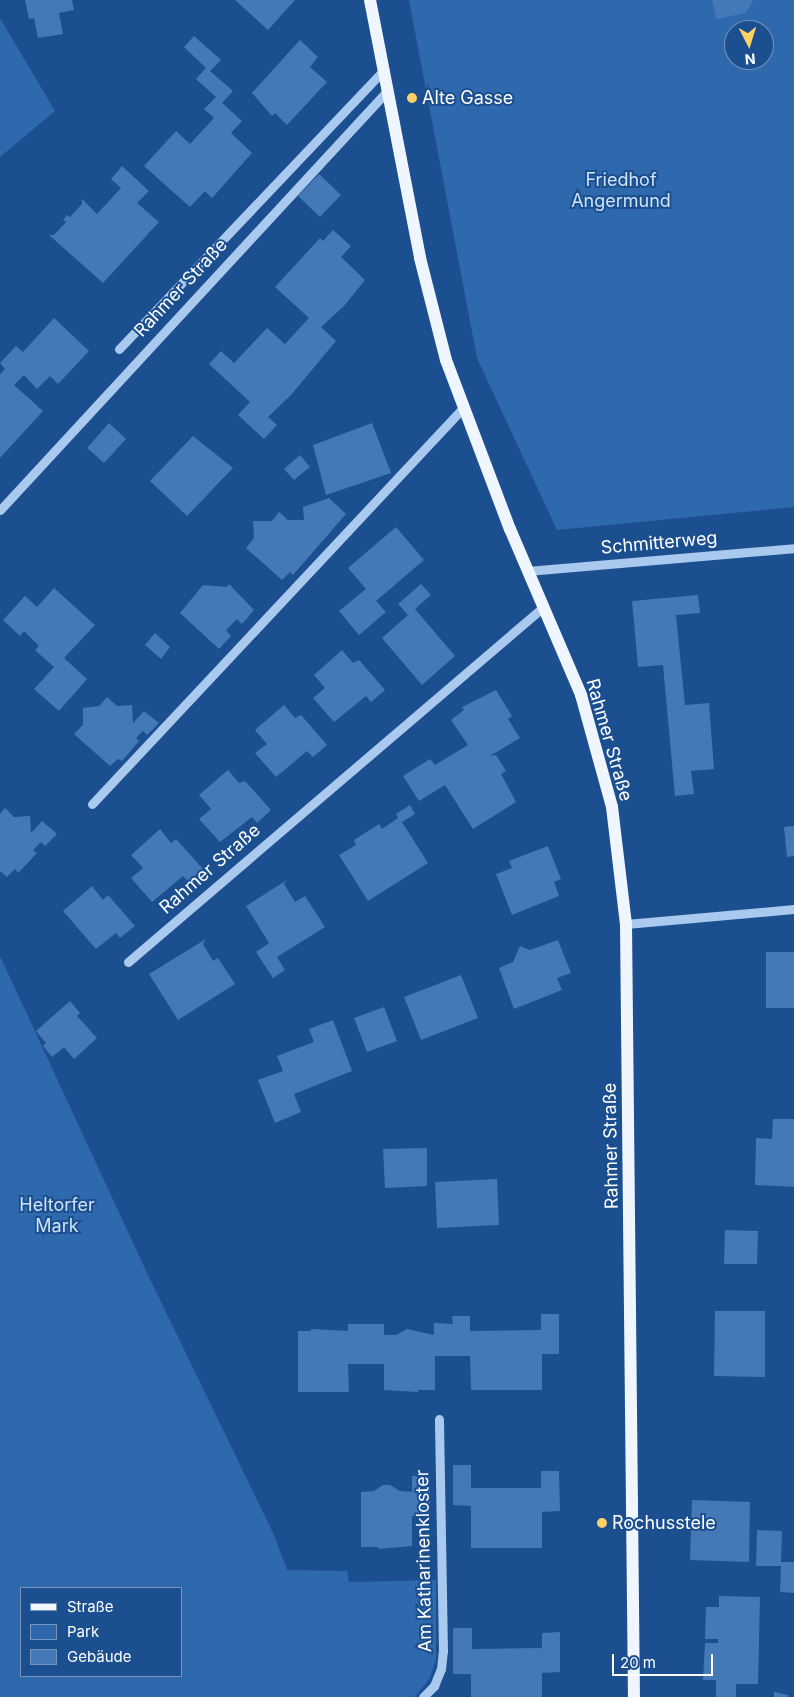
<!DOCTYPE html>
<meta charset="utf-8">
<style>
body{margin:0}
#map{position:relative;width:794px;height:1697px;overflow:hidden;background:#1b4f8f;font-family:Inter,sans-serif}
div>[style]{position:absolute}
[style*='--x']{left:calc(var(--x)*1px);top:calc(var(--y)*1px);width:calc(var(--w)*1px);rotate:calc(var(--a)*1deg)}
.green>*{inset:0;background:#2e69ad}
.building>*{inset:0;background:#4478b7}
.minor>*{height:9px;margin:-4.5px;padding:0 4.5px;transform-origin:4.5px;border-radius:4.5px;background:#a9c9ee}
.major>*{height:12px;margin:-6px;padding:0 6px;transform-origin:6px;border-radius:6px;background:#f0f6ff}
.dots>*{width:14px;height:14px;translate:-50% -50%;box-sizing:border-box;border:2px solid #1b4f8f;border-radius:50%}
span{translate:-50% -50%;white-space:nowrap;text-align:center;line-height:1.15;-webkit-text-stroke:4px #1b4f8f;paint-order:stroke}
.poi-label{font-size:18px;color:#fff}
.left{translate:0 -50%;text-align:left}
.park-label{font-size:18px;color:#cfe3fa}
.street-label{font-size:18px;color:#fff}
.legend{position:absolute;left:20px;top:1587px;width:162px;height:90px;box-sizing:border-box;background:#1b4f8f;border:1px solid #7695bc;margin:0;padding:6px 9px;list-style:none;font-size:15px;color:#fff}
.legend li{display:flex;align-items:center;gap:10px;height:25px}
.legend b{width:25px;border:1px solid #7695bc}
.north{position:absolute;left:724px;top:20px;width:50px;height:50px;box-sizing:border-box;background:#1b4f8f;border:1px solid #7695bc;border-radius:50%;rotate:175deg;font-size:14px;font-weight:700;line-height:20px;text-align:center;color:#fff}
.north::after{content:'';display:block;margin:auto;width:18px;height:22px;background:#ffd166;clip-path:polygon(50% 0,100% 100%,50% 72%,0 100%)}
.scale{position:absolute;left:612px;top:1654px;width:101px;height:22px;box-sizing:border-box;border:2px solid #fff;border-top:0;padding-left:6px;font-size:15px;line-height:18px;white-space:nowrap;color:#fff;-webkit-text-stroke:4px #1b4f8f;paint-order:stroke}
</style>
<div id="map">
<div class="green">
<i style="clip-path:polygon(evenodd,409px 0,794px 0,794px 507px,557px 530px,477px 358px,409px 0,734px 30px,764px 30px,764px 60px,734px 60px,734px 30px)"></i>
<i style="clip-path:polygon(0 18px,55px 111px,0 157px)"></i>
<i style="clip-path:polygon(evenodd,0 956px,148px 1275px,274px 1535px,287px 1570px,347px 1571px,349px 1582px,436px 1580px,436px 1659px,430px 1678px,415px 1697px,0 1697px,0 956px,21px 1588px,181px 1588px,181px 1676px,21px 1676px,21px 1588px)"></i>
</div>
<div class="building">
<i style="clip-path:polygon(25px 0,72px 0,74px 10px,59px 13px,63px 34px,38px 38px,34px 18px,29px 19px)"></i>
<i style="clip-path:polygon(235px 0,295px 0,268px 30px)"></i>
<i style="clip-path:polygon(712px 0,751px 0,753px 1px,746px 13px,716px 19px)"></i>
<i style="clip-path:polygon(194px 36px,221px 60px,210px 71px,233px 91px,222px 103px,242px 121px,231px 133px,252px 153px,212px 198px,205px 191px,190px 207px,144px 166px,176px 131px,190px 144px,214px 118px,204px 109px,216px 97px,196px 79px,206px 68px,184px 47px)"></i>
<i style="clip-path:polygon(300px 40px,318px 57px,310px 67px,327px 82px,287px 125px,275px 113px,272px 116px,252px 93px)"></i>
<i style="clip-path:polygon(122px 166px,149px 191px,137px 203px,159px 222px,103px 283px,49px 235px,54px 235px,66px 222px,63px 220px,67px 215px,70px 217px,82px 204px,82px 199px,97px 214px,121px 188px,111px 179px)"></i>
<i style="clip-path:polygon(319px 174px,341px 195px,320px 217px,298px 196px)"></i>
<i style="clip-path:polygon(333px 230px,351px 246px,341px 257px,365px 280px,344px 306px,321px 327px,336px 341px,291px 395px,268px 417px,277px 425px,264px 439px,238px 415px,250px 402px,209px 364px,221px 351px,234px 363px,267px 328px,285px 344px,309px 318px,275px 287px,320px 238px,323px 241px)"></i>
<i style="clip-path:polygon(54px 318px,89px 351px,58px 384px,50px 376px,37px 389px,24px 375px,14px 385px,43px 411px,0 458px,0 374px,5px 369px,0 363px,16px 346px,23px 352px)"></i>
<i style="clip-path:polygon(109px 423px,126px 439px,104px 463px,87px 448px)"></i>
<i style="clip-path:polygon(372px 423px,391px 473px,326px 495px,313px 445px)"></i>
<i style="clip-path:polygon(193px 436px,233px 468px,187px 516px,150px 481px)"></i>
<i style="clip-path:polygon(300px 455px,310px 467px,294px 480px,284px 469px)"></i>
<i style="clip-path:polygon(329px 498px,346px 514px,293px 575px,290px 572px,282px 580px,246px 548px,254px 538px,253px 521px,272px 521px,279px 512px,288px 520px,304px 520px,303px 507px)"></i>
<i style="clip-path:polygon(396px 527px,424px 560px,376px 601px,386px 612px,359px 635px,339px 611px,366px 589px,348px 568px)"></i>
<i style="clip-path:polygon(229px 584px,254px 610px,242px 624px,237px 619px,226px 630px,231px 636px,219px 649px,180px 613px,203px 585px,227px 587px)"></i>
<i style="clip-path:polygon(421px 584px,431px 595px,415px 609px,455px 656px,422px 685px,382px 638px,408px 615px,398px 604px)"></i>
<i style="clip-path:polygon(54px 588px,95px 625px,64px 658px,87px 679px,59px 711px,34px 689px,54px 667px,35px 650px,39px 646px,24px 631px,20px 636px,3px 620px,25px 596px,37px 607px)"></i>
<i style="clip-path:polygon(698px 595px,700px 613px,676px 615px,685px 705px,709px 703px,714px 769px,691px 771px,694px 794px,675px 796px,663px 665px,638px 667px,632px 601px)"></i>
<i style="clip-path:polygon(155px 633px,170px 647px,161px 659px,145px 645px)"></i>
<i style="clip-path:polygon(342px 650px,353px 663px,359px 660px,385px 690px,371px 702px,366px 696px,334px 722px,313px 698px,325px 688px,314px 675px)"></i>
<i style="clip-path:polygon(496px 690px,512px 716px,508px 719px,520px 738px,490px 756px,496px 755px,506px 771px,501px 774px,516px 802px,473px 829px,445px 785px,419px 801px,403px 776px,430px 759px,435px 765px,468px 745px,451px 720px,464px 710px,462px 707px)"></i>
<i style="clip-path:polygon(107px 697px,117px 706px,132px 705px,133px 723px,144px 711px,159px 723px,147px 735px,143px 731px,136px 738px,139px 741px,122px 761px,118px 759px,110px 766px,74px 734px,83px 725px,83px 708px,99px 706px)"></i>
<i style="clip-path:polygon(284px 705px,295px 718px,301px 715px,327px 745px,313px 757px,307px 751px,276px 777px,255px 753px,267px 744px,255px 730px)"></i>
<i style="clip-path:polygon(228px 770px,239px 783px,245px 781px,271px 810px,257px 823px,252px 817px,220px 842px,199px 819px,211px 809px,199px 795px)"></i>
<i style="clip-path:polygon(410px 805px,415px 814px,402px 822px,428px 863px,368px 901px,339px 855px,356px 845px,354px 840px,379px 824px,382px 829px,398px 818px,396px 814px)"></i>
<i style="clip-path:polygon(5px 808px,14px 817px,30px 816px,31px 833px,42px 821px,57px 834px,45px 846px,41px 842px,33px 850px,37px 853px,18px 873px,15px 869px,7px 877px,0 871px,0 814px)"></i>
<i style="clip-path:polygon(794px 826px,794px 856px,787px 857px,784px 827px)"></i>
<i style="clip-path:polygon(160px 829px,171px 843px,176px 839px,203px 869px,189px 882px,183px 876px,152px 902px,131px 878px,143px 868px,131px 855px)"></i>
<i style="clip-path:polygon(548px 846px,561px 879px,554px 882px,559px 896px,512px 915px,496px 874px,512px 868px,509px 861px)"></i>
<i style="clip-path:polygon(287px 880px,284px 884px,295px 902px,305px 896px,325px 927px,277px 957px,285px 970px,273px 978px,256px 952px,269px 943px,246px 906px)"></i>
<i style="clip-path:polygon(92px 886px,103px 900px,108px 895px,135px 926px,120px 938px,116px 933px,96px 949px,63px 911px)"></i>
<i style="clip-path:polygon(206px 939px,203px 944px,213px 961px,218px 958px,235px 984px,178px 1020px,149px 974px)"></i>
<i style="clip-path:polygon(558px 940px,571px 973px,557px 978px,562px 990px,514px 1009px,499px 968px,513px 962px,520px 946px,530px 950px)"></i>
<i style="clip-path:polygon(766px 952px,794px 952px,794px 1008px,766px 1008px)"></i>
<i style="clip-path:polygon(461px 975px,478px 1018px,421px 1040px,404px 997px)"></i>
<i style="clip-path:polygon(70px 1001px,80px 1013px,77px 1016px,97px 1038px,74px 1059px,64px 1047px,52px 1057px,43px 1046px,46px 1043px,36px 1031px)"></i>
<i style="clip-path:polygon(384px 1007px,397px 1041px,367px 1052px,354px 1018px)"></i>
<i style="clip-path:polygon(333px 1020px,352px 1071px,294px 1094px,301px 1112px,275px 1123px,258px 1080px,283px 1071px,277px 1056px,314px 1042px,309px 1029px)"></i>
<i style="clip-path:polygon(773px 1119px,794px 1119px,794px 1187px,755px 1185px,756px 1138px,772px 1139px)"></i>
<i style="clip-path:polygon(427px 1148px,427px 1186px,385px 1188px,383px 1149px)"></i>
<i style="clip-path:polygon(497px 1179px,499px 1225px,437px 1228px,435px 1182px)"></i>
<i style="clip-path:polygon(725px 1230px,758px 1231px,757px 1264px,724px 1264px)"></i>
<i style="clip-path:polygon(715px 1311px,765px 1311px,765px 1377px,714px 1376px)"></i>
<i style="clip-path:polygon(541px 1314px,559px 1314px,559px 1354px,542px 1354px,542px 1390px,471px 1390px,470px 1356px,435px 1356px,435px 1390px,418px 1390px,418px 1392px,384px 1390px,384px 1364px,348px 1364px,349px 1392px,298px 1392px,298px 1331px,311px 1331px,311px 1329px,348px 1331px,348px 1324px,384px 1324px,384px 1335px,396px 1335px,407px 1329px,434px 1335px,434px 1323px,453px 1324px,452px 1316px,470px 1316px,470px 1331px,541px 1330px)"></i>
<i style="clip-path:polygon(453px 1465px,471px 1465px,471px 1488px,541px 1488px,541px 1471px,559px 1471px,560px 1511px,542px 1512px,542px 1548px,471px 1548px,471px 1506px,453px 1505px)"></i>
<i style="clip-path:polygon(430px 1475px,430px 1516px,412px 1516px,412px 1546px,379px 1549px,378px 1547px,361px 1547px,361px 1492px,374px 1491px,383px 1485px,390px 1485px,400px 1491px,412px 1492px,412px 1476px)"></i>
<i style="clip-path:polygon(692px 1500px,750px 1502px,749px 1562px,690px 1560px)"></i>
<i style="clip-path:polygon(757px 1530px,782px 1531px,781px 1562px,794px 1562px,794px 1593px,780px 1592px,781px 1566px,756px 1566px)"></i>
<i style="clip-path:polygon(719px 1596px,760px 1597px,758px 1684px,736px 1684px,736px 1697px,716px 1697px,716px 1680px,703px 1680px,705px 1643px,718px 1643px,718px 1639px,705px 1639px,706px 1607px,719px 1607px)"></i>
<i style="clip-path:polygon(453px 1628px,472px 1628px,472px 1649px,542px 1648px,542px 1633px,560px 1632px,560px 1672px,542px 1673px,542px 1697px,471px 1697px,471px 1674px,453px 1674px)"></i>
<i style="clip-path:polygon(774px 1692px,788px 1695px,788px 1697px,774px 1697px)"></i>
</div>
<div class="minor">
<i style="--x:119;--y:349;--w:385;--a:-46.5"></i>
<i style="--x:0;--y:510;--w:572;--a:-47.27"></i>
<i style="--x:527;--y:571;--w:268;--a:-4.9"></i>
<i style="--x:92;--y:804;--w:541;--a:-46.87"></i>
<i style="--x:626;--y:924;--w:169;--a:-5.1"></i>
<i style="--x:128;--y:962;--w:545;--a:-40.53"></i>
<i style="--x:423;--y:1697;--w:16;--a:-45"></i>
<i style="--x:434;--y:1686;--w:18;--a:-68"></i>
<i style="--x:441;--y:1669;--w:18;--a:-84"></i>
<i style="--x:443;--y:1651;--w:232;--a:-91"></i>
</div>
<div class="major">
<i style="--x:370;--y:0;--w:263;--a:79"></i>
<i style="--x:420;--y:258;--w:105;--a:75.7"></i>
<i style="--x:446;--y:360;--w:181;--a:69.3"></i>
<i style="--x:510;--y:529;--w:181;--a:66.8"></i>
<i style="--x:581;--y:695;--w:116;--a:74.5"></i>
<i style="--x:612;--y:807;--w:118;--a:83.2"></i>
<i style="--x:626;--y:924;--w:773;--a:89.41"></i>
</div>
<div class="dots">
<i style="left:412px;top:98px;background:#ffd166"></i>
<i style="left:602px;top:1523px;background:#ffd166"></i>
</div>
<div class="poi-label">
<span class="left" style="left:422px;top:98px">Alte Gasse</span>
<span class="left" style="left:612px;top:1523px">Rochusstele</span>
</div>
<div class="park-label">
<span style="left:621px;top:191px">Friedhof<br>Angermund</span>
<span style="left:57px;top:1216px">Heltorfer<br>Mark</span>
</div>
<div class="street-label">
<span style="left:181px;top:288px;rotate:-47deg">Rahmer Straße</span>
<span style="left:659px;top:543px;rotate:-5deg">Schmitterweg</span>
<span style="left:609px;top:740px;rotate:74deg">Rahmer Straße</span>
<span style="left:210px;top:869px;rotate:-41deg">Rahmer Straße</span>
<span style="left:611px;top:1146px;rotate:-91deg">Rahmer Straße</span>
<span style="left:424px;top:1561px;rotate:-91deg">Am Katharinenkloster</span>
</div>
<ul class="legend">
<li><b style="height:6px;background:#f0f6ff"></b>Straße</li>
<li><b style="height:14px;background:#2e69ad"></b>Park</li>
<li><b style="height:14px;background:#4478b7"></b>Gebäude</li>
</ul>
<div class="north">N</div>
<div class="scale">20 m</div>
</div>
